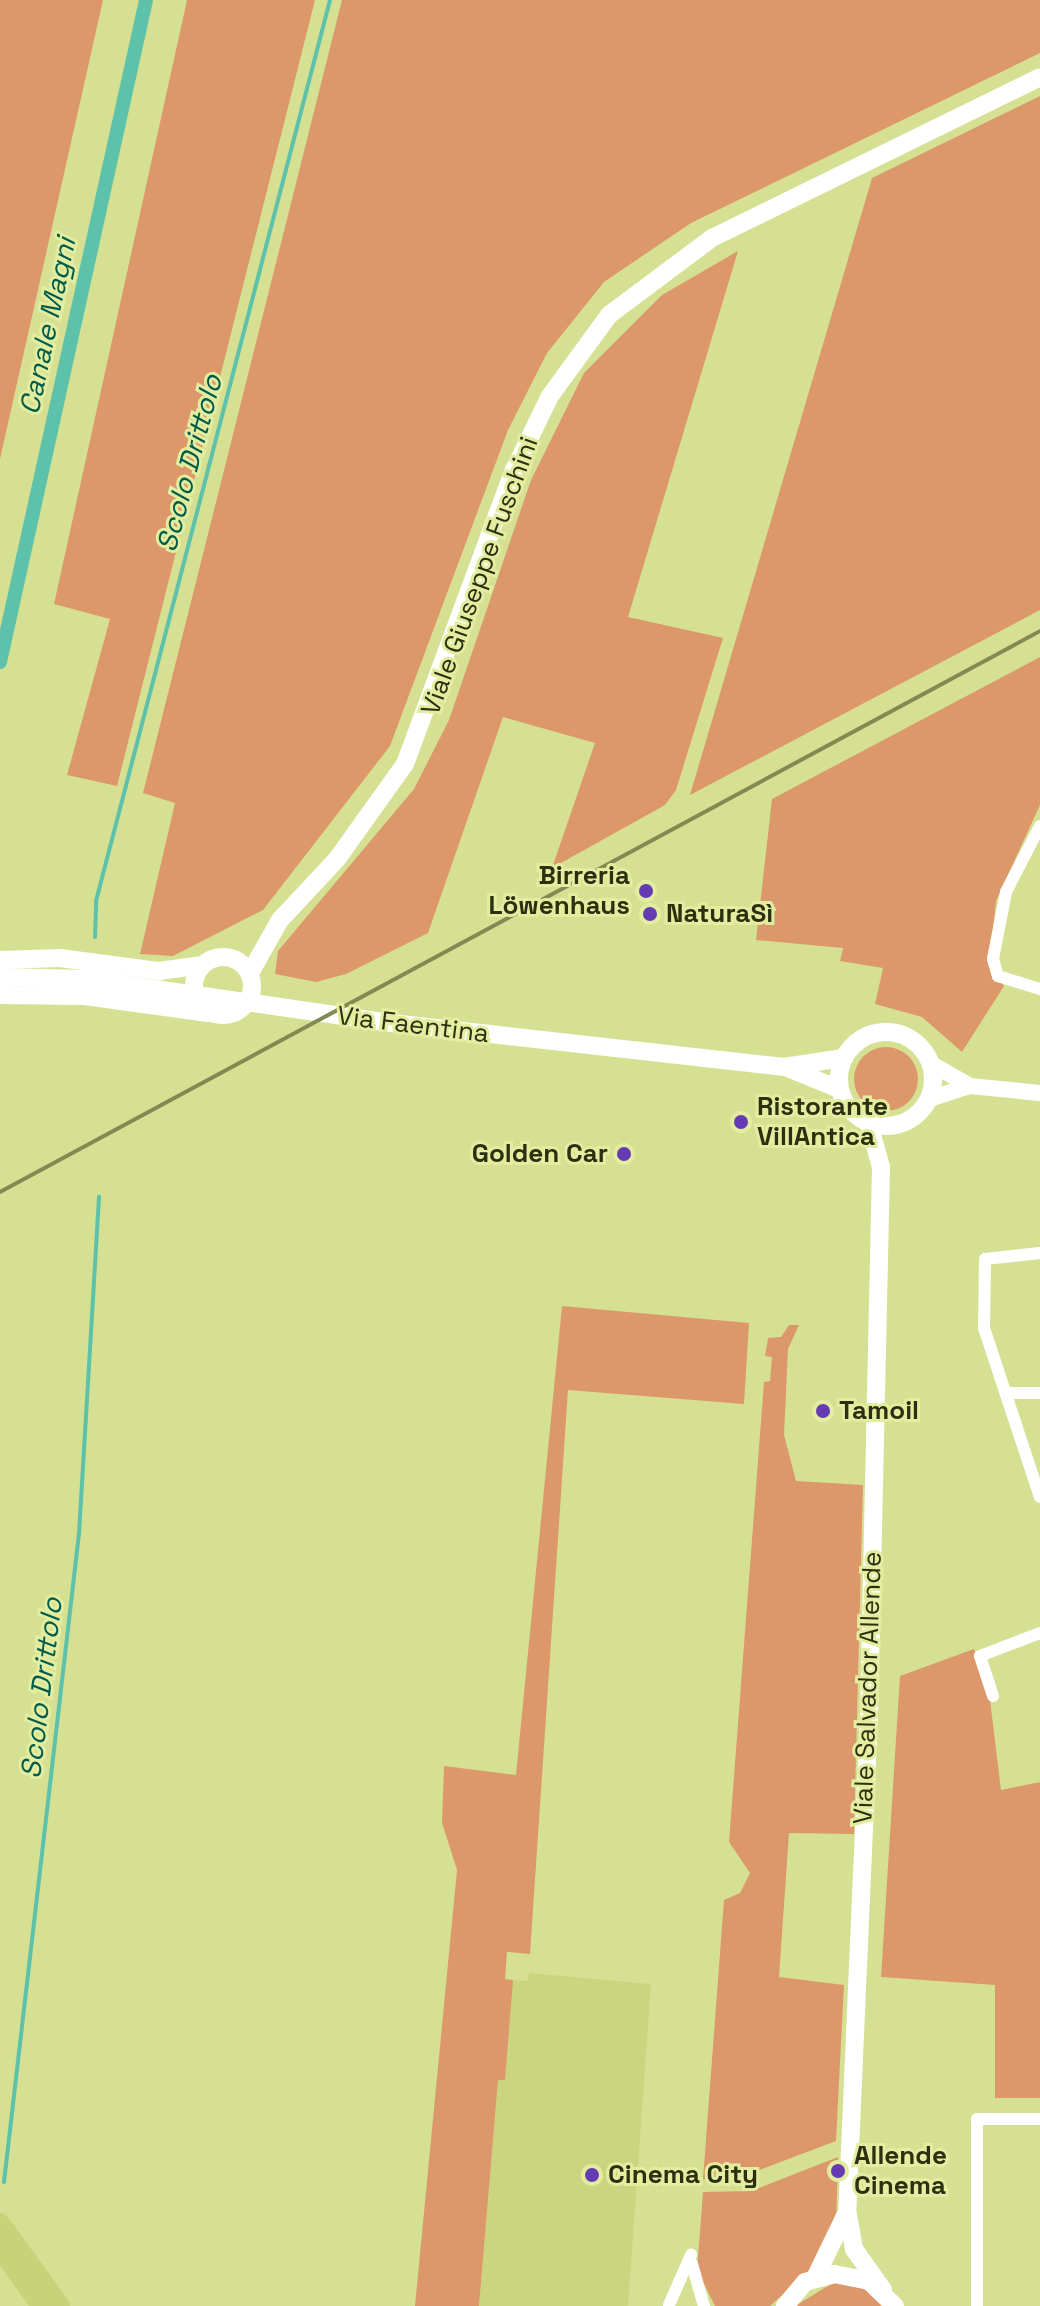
<!DOCTYPE html>
<meta charset="utf-8">
<style>
body{margin:0}
#map{position:relative;width:1040px;height:2306px;overflow:hidden;background:#d6e093;font-family:"Space Grotesk",sans-serif}
div>[style]{position:absolute}
[style*='--x']{left:calc(var(--x)*1px);top:calc(var(--y)*1px);width:calc(var(--w)*1px);rotate:calc(var(--a)*1deg)}
.built>*{inset:0;background:#cbd580}
.green>*{inset:0;background:#dc986a}
.round{border-radius:50%}
.stream>*{height:4px;margin:-2px;padding:0 2px;transform-origin:2px;border-radius:2px;background:#5dc2a9}
.canal>*{height:14px;margin:-7px;padding:0 7px;transform-origin:7px;border-radius:7px;background:#5dc2a9}
.minor>*{height:12px;margin:-6px;padding:0 6px;transform-origin:6px;border-radius:6px;background:#fff}
.tertiary>*{height:16px;margin:-8px;padding:0 8px;transform-origin:8px;border-radius:8px;background:#fff}
.secondary>*{height:18px;margin:-9px;padding:0 9px;transform-origin:9px;border-radius:9px;background:#fff}
.secondary>.ring{margin:-9px;padding:0;box-sizing:content-box;background:none;border:18px solid #fff;border-radius:50%}
.trunk>*{height:20px;margin:-10px;padding:0 10px;transform-origin:10px;border-radius:10px;background:#c8d278}
.rail>*{height:4px;margin:-2px;padding:0 2px;transform-origin:2px;border-radius:2px;background:#828952}
.dots>*{width:22px;height:22px;translate:-50% -50%;box-sizing:border-box;border:4px solid #e3eda0;border-radius:50%}
span{translate:-50% -50%;white-space:nowrap;text-align:center;line-height:1.15;-webkit-text-stroke:6px #e3eda0;paint-order:stroke}
.street-label{font-size:26px;color:#2c3010}
.poi-label{font-size:26px;color:#2c3010;font-weight:700}
.right{translate:-100% -50%;text-align:right}
.left{translate:0 -50%;text-align:left}
.water-label{font-size:28px;color:#005b4a;font-style:italic}
</style>
<div id="map">
<div class="built">
<i style="clip-path:polygon(529px 1973px,651px 1984px,628px 2306px,479px 2306px,505px 1980px,528px 1981px)"></i>
</div>
<div class="green">
<i style="clip-path:polygon(0 0,103px 0,0 459px)"></i>
<i style="clip-path:polygon(187px 0,315px 0,117px 786px,67px 775px,110px 619px,54px 604px)"></i>
<i style="clip-path:polygon(342px 0,1040px 0,1040px 53px,691px 223px,604px 282px,547px 353px,508px 430px,390px 746px,263px 910px,173px 956px,140px 954px,175px 803px,143px 793px)"></i>
<i style="clip-path:polygon(1040px 96px,1040px 610px,690px 795px,872px 178px)"></i>
<i style="clip-path:polygon(738px 251px,628px 617px,723px 638px,676px 790px,665px 805px,552px 868px,595px 743px,503px 717px,428px 933px,346px 974px,316px 982px,275px 974px,278px 951px,414px 789px,449px 720px,531px 480px,584px 373px,662px 295px)"></i>
<i style="clip-path:polygon(1040px 657px,1040px 805px,996px 901px,989px 966px,1004px 986px,962px 1052px,922px 1017px,875px 1004px,883px 968px,840px 961px,843px 948px,756px 940px,772px 799px)"></i>
<i class="round" style="left:854px;top:1047px;width:64px;height:64px"></i>
<i style="clip-path:polygon(562px 1306px,749px 1323px,744px 1404px,568px 1390px,530px 1954px,507px 1952px,505px 1979px,513px 1980px,505px 2080px,498px 2080px,479px 2306px,415px 2306px,457px 1870px,442px 1823px,444px 1766px,516px 1775px)"></i>
<i style="clip-path:polygon(789px 1325px,799px 1325px,788px 1349px,784px 1435px,796px 1481px,863px 1485px,854px 1834px,789px 1833px,779px 1977px,844px 1985px,836px 2141px,733px 2180px,703px 2179px,724px 1900px,740px 1893px,750px 1873px,729px 1842px,764px 1382px,770px 1381px,772px 1357px,765px 1356px,768px 1338px,781px 1337px)"></i>
<i style="clip-path:polygon(974px 1649px,990px 1700px,1001px 1790px,1040px 1782px,1040px 2098px,995px 2098px,995px 1985px,881px 1977px,900px 1676px)"></i>
<i style="clip-path:polygon(838px 2157px,836px 2228px,814px 2266px,770px 2306px,715px 2306px,697px 2270px,703px 2192px,751px 2191px)"></i>
<i style="clip-path:polygon(836px 2281px,870px 2291px,884px 2306px,795px 2306px)"></i>
</div>
<div class="stream">
<i style="--x:95;--y:937;--w:36;--a:-88"></i>
<i style="--x:96;--y:901;--w:931;--a:-75.44"></i>
<i style="--x:4;--y:2182;--w:652;--a:-83.4"></i>
<i style="--x:79;--y:1534;--w:338;--a:-86.6"></i>
</div>
<div class="canal">
<i style="--x:0;--y:662;--w:678;--a:-77.56"></i>
</div>
<div class="minor">
<i style="--x:1040;--y:826;--w:74;--a:117.3"></i>
<i style="--x:1006;--y:892;--w:68;--a:101"></i>
<i style="--x:993;--y:959;--w:18;--a:74"></i>
<i style="--x:998;--y:976;--w:44;--a:17.2"></i>
<i style="--x:1040;--y:1253;--w:55;--a:173.8"></i>
<i style="--x:985;--y:1259;--w:69;--a:90.8"></i>
<i style="--x:984;--y:1328;--w:178;--a:71.7"></i>
<i style="--x:1007;--y:1393;--w:33;--a:0"></i>
<i style="--x:993;--y:1696;--w:42;--a:-108"></i>
<i style="--x:980;--y:1656;--w:64;--a:-21"></i>
<i style="--x:692;--y:2264;--w:44;--a:74.1"></i>
<i style="--x:669;--y:2305;--w:55;--a:-66.3"></i>
<i style="--x:977;--y:2306;--w:187;--a:-90"></i>
<i style="--x:977;--y:2119;--w:63;--a:0"></i>
</div>
<div class="tertiary">
<i style="--x:930;--y:1063;--w:46;--a:29.9"></i>
<i style="--x:929;--y:1099;--w:43;--a:-17.6"></i>
<i style="--x:970;--y:1086;--w:70;--a:5.7"></i>
</div>
<div class="secondary">
<i class="ring" style="left:194px;top:957px;width:40px;height:40px"></i>
<i style="--x:0;--y:960;--w:60;--a:-1.9"></i>
<i style="--x:60;--y:958;--w:100;--a:7.5"></i>
<i style="--x:159;--y:971;--w:44;--a:-7.8"></i>
<i style="--x:250;--y:973;--w:61;--a:-60.5"></i>
<i style="--x:280;--y:920;--w:83;--a:-46.9"></i>
<i style="--x:337;--y:859;--w:117;--a:-54.4"></i>
<i style="--x:405;--y:764;--w:314;--a:-69.7"></i>
<i style="--x:514;--y:470;--w:82;--a:-64.1"></i>
<i style="--x:550;--y:396;--w:100;--a:-53.9"></i>
<i style="--x:609;--y:315;--w:129;--a:-36.8"></i>
<i style="--x:712;--y:238;--w:365;--a:-26.1"></i>
<i style="--x:0;--y:977;--w:86;--a:1.3"></i>
<i style="--x:86;--y:979;--w:300;--a:8.2"></i>
<i style="--x:383;--y:1022;--w:404;--a:6.4"></i>
<i style="--x:784;--y:1067;--w:60;--a:-8.7"></i>
<i style="--x:0;--y:995;--w:85;--a:0.7"></i>
<i style="--x:85;--y:996;--w:124;--a:7.9"></i>
<i class="ring" style="left:839px;top:1032px;width:76px;height:76px"></i>
<i style="--x:790;--y:1069;--w:53;--a:22.2"></i>
<i style="--x:869;--y:1124;--w:45;--a:74.4"></i>
<i style="--x:881;--y:1167;--w:547;--a:91.26"></i>
<i style="--x:869;--y:1714;--w:495;--a:92.5"></i>
<i style="--x:847;--y:2209;--w:41;--a:80.1"></i>
<i style="--x:854;--y:2249;--w:50;--a:54.7"></i>
<i style="--x:816;--y:2276;--w:67;--a:-64.2"></i>
<i style="--x:785;--y:2306;--w:31;--a:-50"></i>
<i style="--x:805;--y:2282;--w:30;--a:-15"></i>
<i style="--x:834;--y:2274;--w:36;--a:11"></i>
<i style="--x:869;--y:2281;--w:36;--a:44"></i>
</div>
<div class="trunk">
<i style="--x:0;--y:2223;--w:102;--a:54.1"></i>
<i style="--x:0;--y:2248;--w:71;--a:54.7"></i>
</div>
<div class="rail">
<i style="--x:0;--y:1192;--w:1182;--a:-28.34"></i>
</div>
<div class="dots">
<i style="left:646px;top:891px;background:#653bb3"></i>
<i style="left:650px;top:914px;background:#653bb3"></i>
<i style="left:741px;top:1122px;background:#653bb3"></i>
<i style="left:624px;top:1154px;background:#653bb3"></i>
<i style="left:823px;top:1411px;background:#653bb3"></i>
<i style="left:838px;top:2171px;background:#653bb3"></i>
<i style="left:592px;top:2175px;background:#653bb3"></i>
</div>
<div class="street-label">
<span style="left:480px;top:576px;rotate:-70deg">Viale Giuseppe Fuschini</span>
<span style="left:413px;top:1025px;rotate:7deg">Via Faentina</span>
<span style="left:868px;top:1688px;rotate:-88deg">Viale Salvador Allende</span>
</div>
<div class="poi-label">
<span class="right" style="left:630px;top:891px">Birreria<br>Löwenhaus</span>
<span class="left" style="left:666px;top:914px">NaturaSì</span>
<span class="left" style="left:757px;top:1122px">Ristorante<br>VillAntica</span>
<span class="right" style="left:608px;top:1154px">Golden Car</span>
<span class="left" style="left:839px;top:1411px">Tamoil</span>
<span class="left" style="left:854px;top:2171px">Allende<br>Cinema</span>
<span class="left" style="left:608px;top:2175px">Cinema City</span>
</div>
<div class="water-label">
<span style="left:47px;top:326px;rotate:-78deg">Canale Magni</span>
<span style="left:189px;top:463px;rotate:-75deg">Scolo Drittolo</span>
<span style="left:41px;top:1688px;rotate:-83deg">Scolo Drittolo</span>
</div>
</div>
